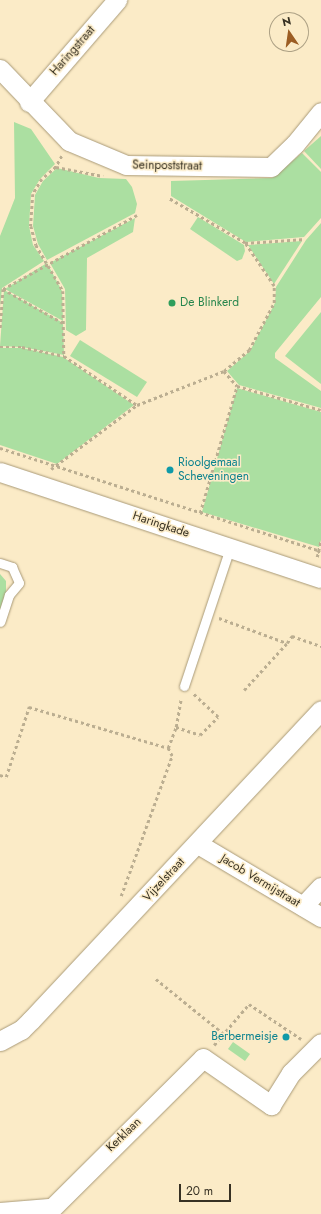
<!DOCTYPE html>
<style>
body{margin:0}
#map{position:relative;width:321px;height:1214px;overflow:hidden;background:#fbebc7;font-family:Jost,sans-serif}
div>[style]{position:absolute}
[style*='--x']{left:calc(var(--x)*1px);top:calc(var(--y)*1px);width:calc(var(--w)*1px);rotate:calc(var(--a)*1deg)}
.green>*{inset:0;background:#abdfa1}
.path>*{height:2.5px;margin-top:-1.25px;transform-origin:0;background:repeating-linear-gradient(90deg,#bbae91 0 3px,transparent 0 6px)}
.roads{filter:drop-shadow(0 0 1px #a99a78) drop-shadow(0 0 1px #a99a78)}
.service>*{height:9px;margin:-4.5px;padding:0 4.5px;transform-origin:4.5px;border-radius:4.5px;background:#fff}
.minor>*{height:19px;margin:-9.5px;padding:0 9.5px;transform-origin:9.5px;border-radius:9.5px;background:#fff}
.dots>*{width:11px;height:11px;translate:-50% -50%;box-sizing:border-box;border:2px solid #fbebc7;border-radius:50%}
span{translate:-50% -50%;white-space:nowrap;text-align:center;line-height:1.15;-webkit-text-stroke:3px #fbebc7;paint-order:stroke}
.street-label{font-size:12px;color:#373123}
.leisure-label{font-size:12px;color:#27864d}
.left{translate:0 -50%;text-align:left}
.culture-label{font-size:12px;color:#0d838f}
.right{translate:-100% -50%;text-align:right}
.north{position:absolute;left:269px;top:12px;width:40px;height:40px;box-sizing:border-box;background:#fbebc7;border:1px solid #ada185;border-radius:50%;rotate:347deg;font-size:11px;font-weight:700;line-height:16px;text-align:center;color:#373123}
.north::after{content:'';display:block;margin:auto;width:14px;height:18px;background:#9c5d23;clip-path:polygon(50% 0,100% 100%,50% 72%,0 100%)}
.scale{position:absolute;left:179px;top:1184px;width:52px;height:18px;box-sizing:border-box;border:2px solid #373123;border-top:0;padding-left:5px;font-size:12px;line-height:14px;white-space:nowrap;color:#373123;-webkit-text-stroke:3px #fbebc7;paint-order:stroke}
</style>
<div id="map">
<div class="green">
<i style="clip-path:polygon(14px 122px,31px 129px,55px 164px,40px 179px,31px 194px,29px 226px,33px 245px,44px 261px,2px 288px,0 307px,0 236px,15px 198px)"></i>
<i style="clip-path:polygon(321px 136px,321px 169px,304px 151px)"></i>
<i style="clip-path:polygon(302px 153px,321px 172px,321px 218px,304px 237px,246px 242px,171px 196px,171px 181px,272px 178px)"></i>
<i style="clip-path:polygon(57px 168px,99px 178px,126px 179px,132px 187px,137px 204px,135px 213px,47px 260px,38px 244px,33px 226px,35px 195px,43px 181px)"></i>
<i style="clip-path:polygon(198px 217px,244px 245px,245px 251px,242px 259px,237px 261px,190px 229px)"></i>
<i style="clip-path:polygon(135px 218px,133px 232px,87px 258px,86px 330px,76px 336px,66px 330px,65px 289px,50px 263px)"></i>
<i style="clip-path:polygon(321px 223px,321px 297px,275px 353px,275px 358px,321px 391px,321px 408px,239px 385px,227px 371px,250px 351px,275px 303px,276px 287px,306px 240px)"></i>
<i style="clip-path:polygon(302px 241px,274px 284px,248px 245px)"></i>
<i style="clip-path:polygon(47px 263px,62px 291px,63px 321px,5px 289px)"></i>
<i style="clip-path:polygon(4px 290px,63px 323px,64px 355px,22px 347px,0 346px)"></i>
<i style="clip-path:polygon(321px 312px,321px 384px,285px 356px)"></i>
<i style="clip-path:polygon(80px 340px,147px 382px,137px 397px,70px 356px)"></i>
<i style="clip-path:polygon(0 348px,22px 348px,63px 357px,134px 405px,57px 464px,0 445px)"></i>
<i style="clip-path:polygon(237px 388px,321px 412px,321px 540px,319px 547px,202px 512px)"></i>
<i style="clip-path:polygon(0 574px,6px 581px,6px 593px,0 610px)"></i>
<i style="clip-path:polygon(233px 1042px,250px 1054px,245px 1061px,228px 1049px)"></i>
</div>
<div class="path">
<i style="--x:62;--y:156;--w:13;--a:119"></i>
<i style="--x:56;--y:167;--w:18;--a:139"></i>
<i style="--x:42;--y:179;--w:17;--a:121"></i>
<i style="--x:33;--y:194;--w:32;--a:94"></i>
<i style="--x:31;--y:226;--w:20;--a:75"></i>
<i style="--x:36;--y:245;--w:53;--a:59.6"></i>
<i style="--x:63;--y:291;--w:65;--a:89.1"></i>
<i style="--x:64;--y:356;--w:88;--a:33.9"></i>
<i style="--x:56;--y:167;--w:48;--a:10.8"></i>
<i style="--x:245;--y:243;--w:60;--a:-3.8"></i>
<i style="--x:3;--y:289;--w:69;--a:29.5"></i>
<i style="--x:0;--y:328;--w:39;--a:-86"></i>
<i style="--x:3;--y:289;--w:153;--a:-28.9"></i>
<i style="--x:0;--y:347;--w:22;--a:0"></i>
<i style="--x:22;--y:347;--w:43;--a:12.1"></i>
<i style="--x:224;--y:371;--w:20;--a:49"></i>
<i style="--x:237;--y:386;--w:87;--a:15.9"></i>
<i style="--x:0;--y:448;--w:334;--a:17.8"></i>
<i style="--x:318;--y:550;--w:5;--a:53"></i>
<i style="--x:51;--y:469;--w:107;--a:-36.7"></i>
<i style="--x:137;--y:405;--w:93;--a:-21.3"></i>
<i style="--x:224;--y:371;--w:33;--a:-40"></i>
<i style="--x:249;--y:350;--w:53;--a:-62"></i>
<i style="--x:274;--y:303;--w:17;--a:-90"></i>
<i style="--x:274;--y:286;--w:52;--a:-124"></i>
<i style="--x:245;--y:243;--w:89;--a:-149.7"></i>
<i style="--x:200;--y:513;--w:132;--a:-73.8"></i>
<i style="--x:317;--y:557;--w:17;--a:-77"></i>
<i style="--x:219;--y:618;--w:72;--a:20.2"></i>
<i style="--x:287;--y:643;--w:9;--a:-54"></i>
<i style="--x:292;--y:636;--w:31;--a:19"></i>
<i style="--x:244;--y:690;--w:64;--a:-47.5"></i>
<i style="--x:176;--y:727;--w:29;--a:-80"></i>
<i style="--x:0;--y:775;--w:6;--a:18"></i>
<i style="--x:6;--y:777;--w:74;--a:-71.8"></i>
<i style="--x:29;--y:707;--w:145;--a:16.4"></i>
<i style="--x:121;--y:896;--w:149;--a:-70"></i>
<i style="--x:172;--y:756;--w:9;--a:-117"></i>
<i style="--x:168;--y:748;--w:22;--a:-69"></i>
<i style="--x:176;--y:727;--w:25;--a:18"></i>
<i style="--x:200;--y:735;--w:25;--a:-45"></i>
<i style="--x:218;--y:717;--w:34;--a:-137"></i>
<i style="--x:156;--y:979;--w:87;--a:39"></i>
<i style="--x:214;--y:1045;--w:54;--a:-49.5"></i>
<i style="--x:249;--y:1004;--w:63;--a:33.9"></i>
</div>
<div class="roads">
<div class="service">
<i style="--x:0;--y:563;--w:13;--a:18"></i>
<i style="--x:12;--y:567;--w:17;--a:66"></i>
<i style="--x:19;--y:583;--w:16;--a:130"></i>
<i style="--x:9;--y:595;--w:28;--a:108"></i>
<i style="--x:184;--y:686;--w:145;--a:-71.6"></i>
</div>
<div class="minor">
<i style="--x:0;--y:69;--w:100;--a:46.2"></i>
<i style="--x:69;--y:141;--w:62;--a:22.8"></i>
<i style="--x:126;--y:165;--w:145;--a:0.8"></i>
<i style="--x:271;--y:167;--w:33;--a:-44"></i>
<i style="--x:295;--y:144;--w:41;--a:-50.9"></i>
<i style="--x:29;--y:102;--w:135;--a:-49.2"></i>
<i style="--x:0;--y:472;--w:338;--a:18.3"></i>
<i style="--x:198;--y:844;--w:143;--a:30.7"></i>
<i style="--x:303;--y:906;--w:26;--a:-47"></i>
<i style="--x:0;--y:1041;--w:24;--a:-28"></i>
<i style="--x:21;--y:1030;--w:14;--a:-45"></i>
<i style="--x:31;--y:1020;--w:424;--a:-46.9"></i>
<i style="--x:0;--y:1212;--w:49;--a:-4.7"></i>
<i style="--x:46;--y:1214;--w:221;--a:-44.8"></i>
<i style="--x:203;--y:1058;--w:83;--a:34.7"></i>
<i style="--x:271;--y:1105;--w:38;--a:-58"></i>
<i style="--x:291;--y:1073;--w:42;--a:-45"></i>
</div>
</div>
<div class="dots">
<i style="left:172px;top:303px;background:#2e9e5b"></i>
<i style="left:170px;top:470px;background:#0f9aa8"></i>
<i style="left:286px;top:1037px;background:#0f9aa8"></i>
</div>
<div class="street-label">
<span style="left:73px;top:51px;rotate:-49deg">Haringstraat</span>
<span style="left:167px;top:166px;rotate:1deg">Seinpoststraat</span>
<span style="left:161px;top:525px;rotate:18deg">Haringkade</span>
<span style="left:164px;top:880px;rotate:-47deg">Vijzelstraat</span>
<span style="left:260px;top:881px;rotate:31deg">Jacob Vermijstraat</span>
<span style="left:124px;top:1135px;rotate:-44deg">Kerklaan</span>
</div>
<div class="leisure-label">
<span class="left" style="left:180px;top:303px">De Blinkerd</span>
</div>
<div class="culture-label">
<span class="left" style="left:178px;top:470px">Rioolgemaal<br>Scheveningen</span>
<span class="right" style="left:278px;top:1037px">Berbermeisje</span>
</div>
<div class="north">N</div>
<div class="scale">20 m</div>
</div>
